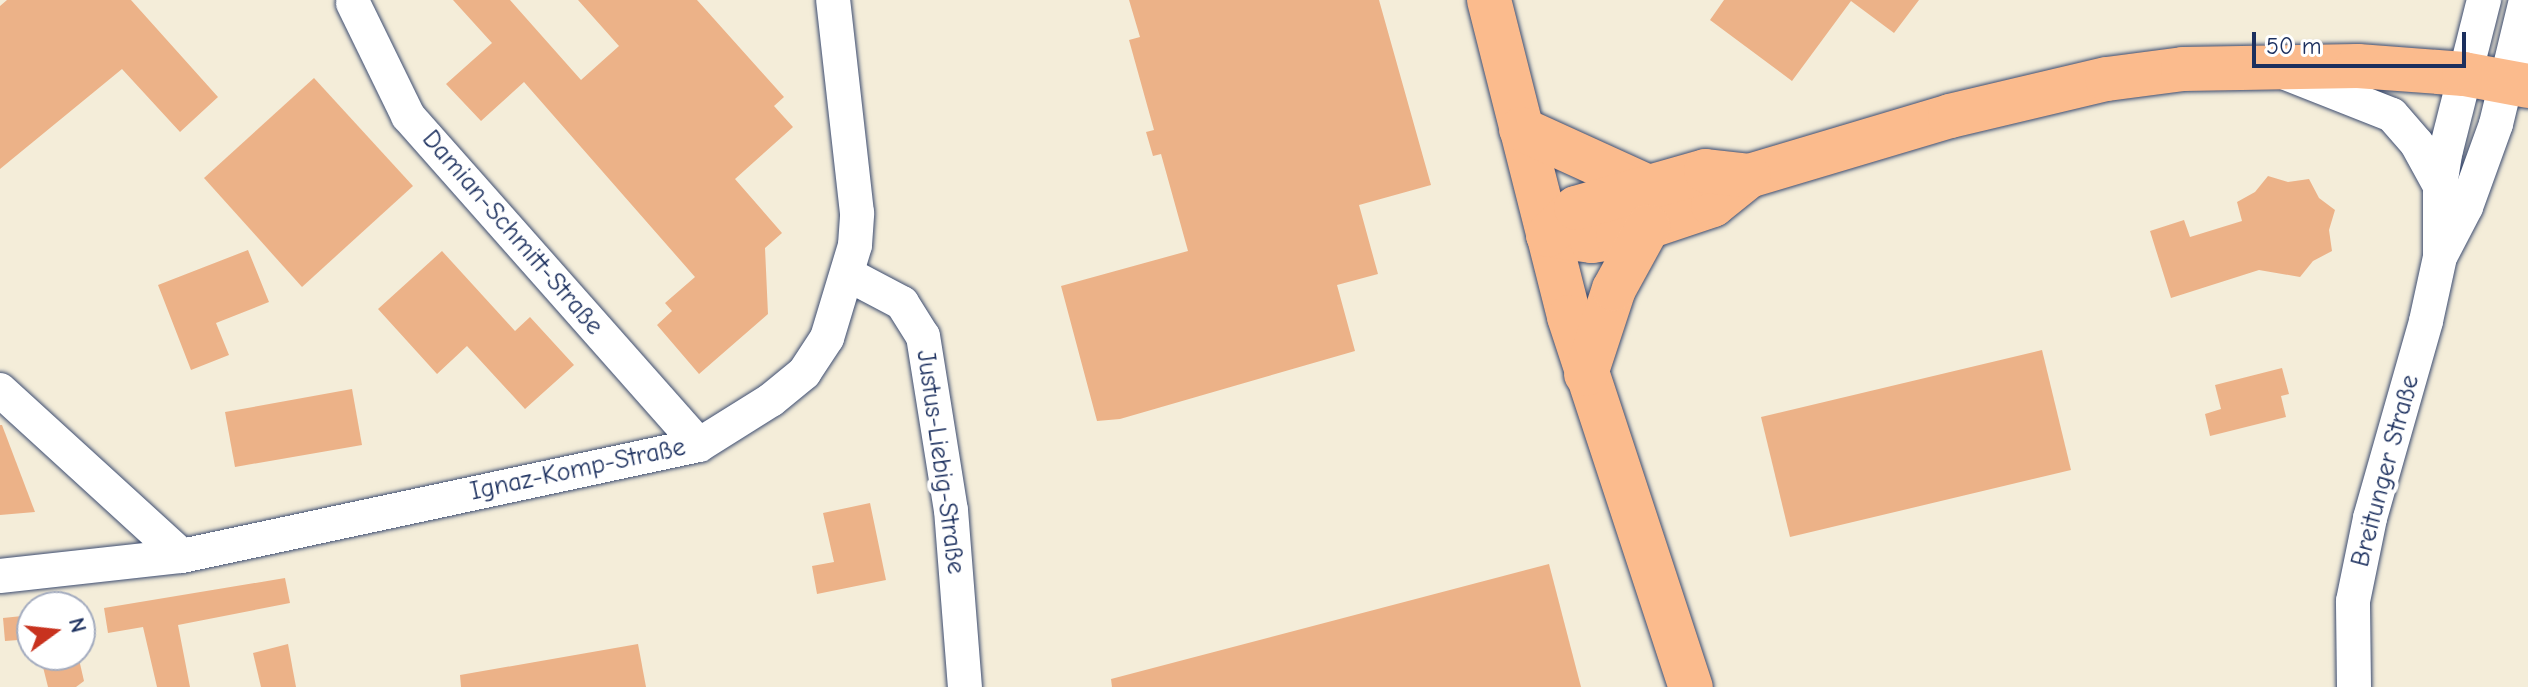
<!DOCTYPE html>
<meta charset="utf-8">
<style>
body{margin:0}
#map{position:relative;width:2528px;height:687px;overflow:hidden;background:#f4edd9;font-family:"Comic Neue",sans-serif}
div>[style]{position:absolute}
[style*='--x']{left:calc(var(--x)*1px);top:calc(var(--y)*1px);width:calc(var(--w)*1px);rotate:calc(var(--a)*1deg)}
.building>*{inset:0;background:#ecb288}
.roads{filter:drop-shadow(0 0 2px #3c4c70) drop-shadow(0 0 2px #3c4c70)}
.minor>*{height:34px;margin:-17px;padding:0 17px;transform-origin:17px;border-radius:17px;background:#fff}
.major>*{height:44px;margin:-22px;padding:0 22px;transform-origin:22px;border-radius:22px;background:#fbbb8d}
span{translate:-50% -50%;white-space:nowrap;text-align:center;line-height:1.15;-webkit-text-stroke:8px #fff;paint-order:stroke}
.street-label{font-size:26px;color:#1b2f5e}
.north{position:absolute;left:16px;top:591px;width:80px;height:80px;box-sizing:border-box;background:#fff;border:2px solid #a4acbf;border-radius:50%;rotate:75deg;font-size:22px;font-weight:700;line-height:32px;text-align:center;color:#1b2f5e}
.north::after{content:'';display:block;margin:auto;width:28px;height:36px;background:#c8321e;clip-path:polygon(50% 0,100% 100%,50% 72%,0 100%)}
.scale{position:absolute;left:2252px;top:32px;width:214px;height:36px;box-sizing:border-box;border:4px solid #1b2f5e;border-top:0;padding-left:10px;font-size:24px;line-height:28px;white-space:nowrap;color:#1b2f5e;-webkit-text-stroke:6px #fff;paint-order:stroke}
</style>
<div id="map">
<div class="building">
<i style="clip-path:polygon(7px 0,131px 0,218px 97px,180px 132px,122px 69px,0 169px,0 6px)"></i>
<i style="clip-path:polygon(453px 0,510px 0,581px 80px,619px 46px,578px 0,697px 0,784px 97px,774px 106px,793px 127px,735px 179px,782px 233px,765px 248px,768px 314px,699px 374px,657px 325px,672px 311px,665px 303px,695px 277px,524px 82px,481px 121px,446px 84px,492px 43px)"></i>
<i style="clip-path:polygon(1129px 0,1379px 0,1431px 185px,1359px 205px,1378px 274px,1337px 285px,1355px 351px,1120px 419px,1097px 421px,1061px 286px,1188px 251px,1161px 154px,1153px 156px,1146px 132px,1154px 130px,1129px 40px,1140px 37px)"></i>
<i style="clip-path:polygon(1724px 0,1919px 0,1894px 33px,1851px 1px,1792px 81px,1710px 20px)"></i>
<i style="clip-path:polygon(314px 78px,413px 186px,302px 287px,204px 178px)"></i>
<i style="clip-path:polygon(2268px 176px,2288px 182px,2309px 179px,2319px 198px,2335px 210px,2329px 230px,2332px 251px,2313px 261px,2300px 277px,2259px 270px,2171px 298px,2150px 231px,2184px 220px,2190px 237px,2242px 221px,2237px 202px,2255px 192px)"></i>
<i style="clip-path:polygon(248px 250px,269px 302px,216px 323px,229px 355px,191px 370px,158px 285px)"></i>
<i style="clip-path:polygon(442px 251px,515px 331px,530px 317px,574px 365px,525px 409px,467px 346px,437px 374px,378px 309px)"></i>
<i style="clip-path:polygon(2042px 350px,2071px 470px,1790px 537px,1761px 417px)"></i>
<i style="clip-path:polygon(2282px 368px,2289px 394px,2281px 396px,2286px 417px,2210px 436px,2205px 414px,2221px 409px,2215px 385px)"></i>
<i style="clip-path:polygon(352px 389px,362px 445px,235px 467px,225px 412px)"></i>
<i style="clip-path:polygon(0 425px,2px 425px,35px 512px,0 515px)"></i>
<i style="clip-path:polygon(870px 503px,886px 580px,817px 594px,812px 566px,834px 562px,823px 513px)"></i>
<i style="clip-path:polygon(1549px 564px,1581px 687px,1112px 687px,1111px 679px)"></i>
<i style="clip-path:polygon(285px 578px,290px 603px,178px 625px,190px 687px,157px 687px,143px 627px,108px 633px,104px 608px)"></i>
<i style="clip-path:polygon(32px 615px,32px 639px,5px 641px,3px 618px)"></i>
<i style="clip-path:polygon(288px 644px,296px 687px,261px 687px,253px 653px)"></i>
<i style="clip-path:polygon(638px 644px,646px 687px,461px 687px,460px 675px)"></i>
<i style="clip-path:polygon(40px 655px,78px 655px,84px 681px,76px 687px,48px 687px)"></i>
</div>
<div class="roads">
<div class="minor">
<i style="--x:353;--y:3;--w:126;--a:64"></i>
<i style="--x:408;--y:116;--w:439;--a:48.5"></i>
<i style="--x:2283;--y:72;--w:117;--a:21.5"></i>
<i style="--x:2392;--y:115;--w:38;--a:49"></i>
<i style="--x:2417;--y:144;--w:48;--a:61.3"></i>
<i style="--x:2442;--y:253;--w:52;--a:-62.4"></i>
<i style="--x:2466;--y:207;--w:88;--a:-70.1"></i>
<i style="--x:2496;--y:124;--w:128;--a:-76.4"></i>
<i style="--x:849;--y:275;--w:60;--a:27.8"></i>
<i style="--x:902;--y:303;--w:39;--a:58"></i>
<i style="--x:923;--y:336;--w:176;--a:80.9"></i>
<i style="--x:951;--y:510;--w:178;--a:85.5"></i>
<i style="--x:0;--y:390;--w:246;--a:42.4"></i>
<i style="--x:0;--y:576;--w:183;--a:-6.3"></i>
<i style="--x:182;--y:556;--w:529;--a:-12.12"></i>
<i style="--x:699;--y:445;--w:85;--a:-32"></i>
<i style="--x:771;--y:400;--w:43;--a:-39.3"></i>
<i style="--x:804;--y:373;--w:42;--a:-56.7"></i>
<i style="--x:827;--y:338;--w:97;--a:-73.2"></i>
<i style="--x:855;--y:245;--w:32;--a:-86"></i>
<i style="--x:857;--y:213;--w:214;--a:-96.4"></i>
<i style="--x:2354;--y:687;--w:86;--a:-90.7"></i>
<i style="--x:2353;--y:601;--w:85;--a:-78.4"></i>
<i style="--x:2370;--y:518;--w:205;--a:-74.1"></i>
<i style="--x:2426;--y:321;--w:66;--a:-77.7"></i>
<i style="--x:2440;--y:257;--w:71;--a:-90"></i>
<i style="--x:2440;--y:186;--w:36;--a:-81"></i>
<i style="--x:2446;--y:150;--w:155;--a:-75.8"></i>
</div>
<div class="major">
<i style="--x:1489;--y:0;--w:327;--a:75.8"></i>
<i style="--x:1569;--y:317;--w:390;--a:71.8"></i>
<i style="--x:1521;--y:129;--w:140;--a:24.5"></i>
<i style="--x:1548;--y:235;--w:44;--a:7.8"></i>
<i style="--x:1592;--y:241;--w:26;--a:-9"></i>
<i style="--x:1618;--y:237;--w:100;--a:-18.6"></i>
<i style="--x:1713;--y:205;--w:46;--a:-38.9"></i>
<i style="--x:1749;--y:176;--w:210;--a:-16.6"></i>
<i style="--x:1950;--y:116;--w:161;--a:-13.3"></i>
<i style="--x:2107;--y:79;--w:77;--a:-7.5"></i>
<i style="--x:2183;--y:69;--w:175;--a:-1"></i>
<i style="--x:2358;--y:66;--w:106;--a:4.3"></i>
<i style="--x:2464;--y:74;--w:65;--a:10.6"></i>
<i style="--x:1548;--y:235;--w:39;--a:-44"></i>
<i style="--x:1576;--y:208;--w:135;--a:-15.9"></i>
<i style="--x:1706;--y:171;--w:43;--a:6.6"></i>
<i style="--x:1586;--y:374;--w:89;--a:-71.8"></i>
<i style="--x:1614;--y:289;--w:71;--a:-61.3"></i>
</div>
</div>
<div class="street-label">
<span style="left:512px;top:233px;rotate:49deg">Damian-Schmitt-Straße</span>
<span style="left:940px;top:462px;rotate:82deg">Justus-Liebig-Straße</span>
<span style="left:578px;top:470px;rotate:-12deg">Ignaz-Komp-Straße</span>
<span style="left:2386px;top:471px;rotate:-75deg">Breitunger Straße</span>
</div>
<div class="north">N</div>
<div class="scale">50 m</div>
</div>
